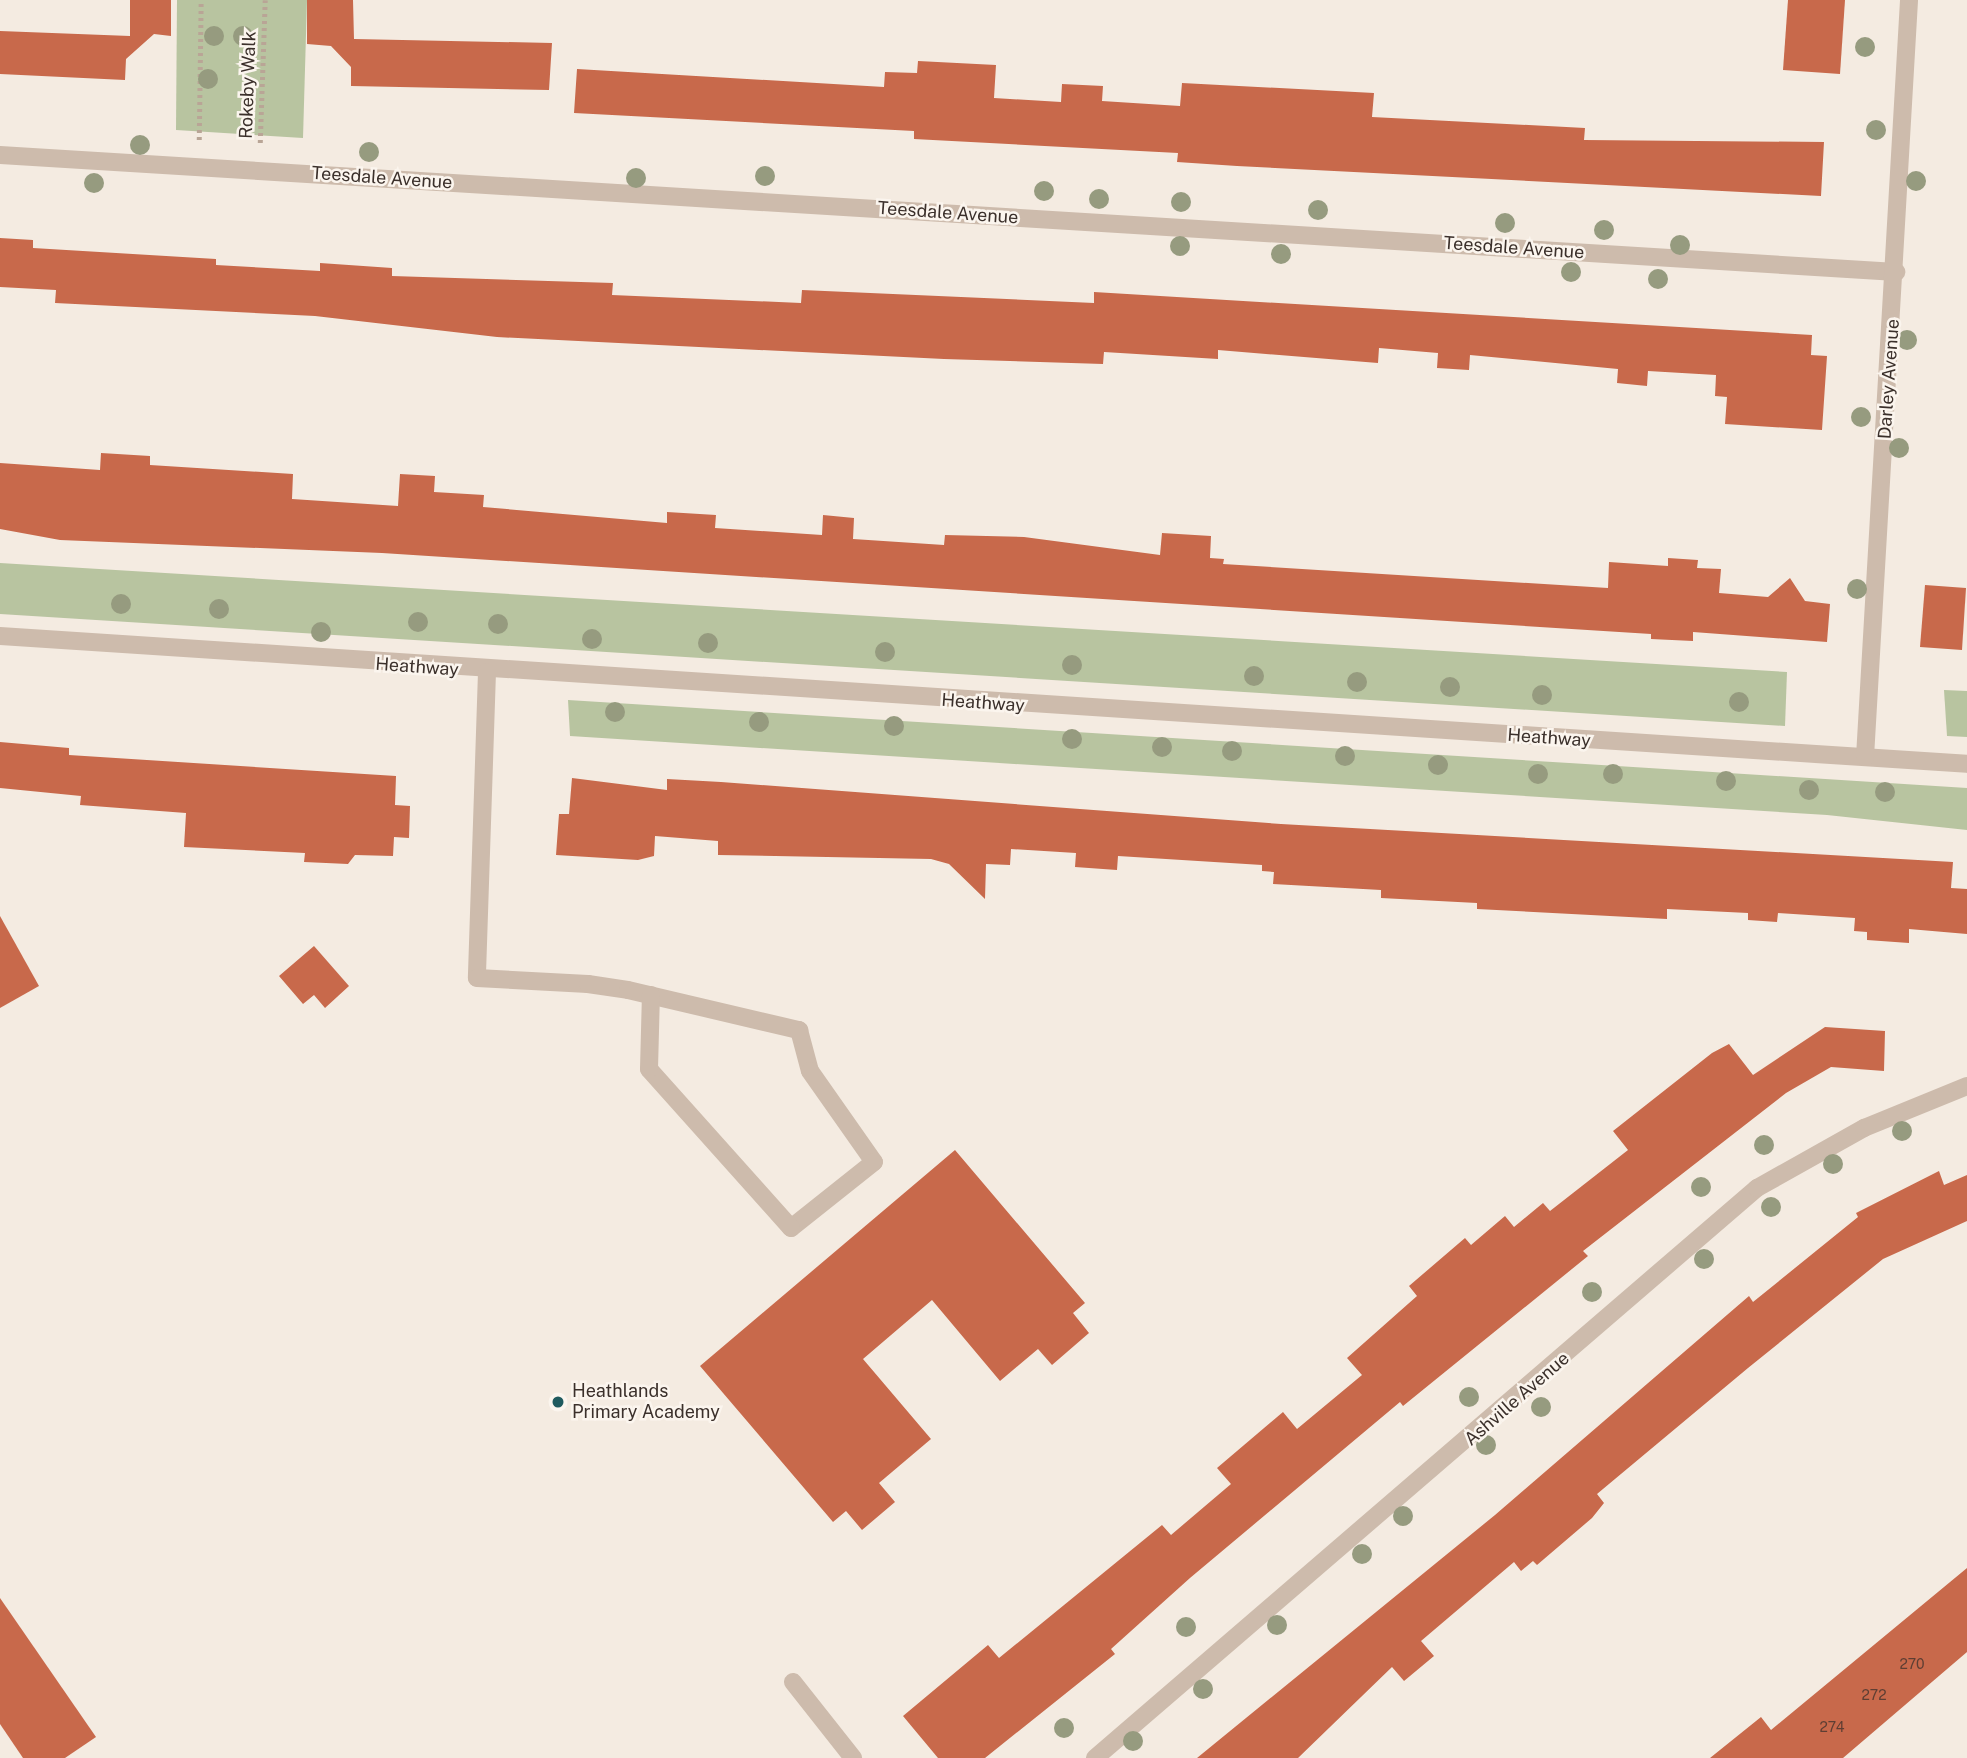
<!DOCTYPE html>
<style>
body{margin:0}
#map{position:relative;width:1967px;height:1758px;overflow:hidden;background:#f4ebe1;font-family:"Public Sans",sans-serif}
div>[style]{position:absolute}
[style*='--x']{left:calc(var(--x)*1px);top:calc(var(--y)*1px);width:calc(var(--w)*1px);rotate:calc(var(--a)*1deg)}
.green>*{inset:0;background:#b8c4a0}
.building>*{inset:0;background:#c8694b}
.path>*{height:4.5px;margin-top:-2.25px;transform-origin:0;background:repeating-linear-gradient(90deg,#b9a596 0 3.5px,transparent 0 7px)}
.minor>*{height:18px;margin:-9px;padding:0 9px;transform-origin:9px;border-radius:9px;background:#cdbbac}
.trees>*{width:20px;height:20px;margin:-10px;border-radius:50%;background:#969b7f}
.dots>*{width:19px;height:19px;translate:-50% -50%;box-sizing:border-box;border:4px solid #fbf5ee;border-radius:50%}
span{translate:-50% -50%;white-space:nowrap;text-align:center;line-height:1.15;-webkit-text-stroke:5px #fbf5ee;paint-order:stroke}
.number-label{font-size:14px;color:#5e3e33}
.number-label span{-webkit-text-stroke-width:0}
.street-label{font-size:18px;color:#3b302b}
.poi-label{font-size:18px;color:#3b302b}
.left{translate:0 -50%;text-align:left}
</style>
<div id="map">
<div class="green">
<i style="clip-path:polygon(177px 0,307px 0,303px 138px,176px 130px)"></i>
<i style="clip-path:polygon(0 563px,1787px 672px,1785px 726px,0 614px)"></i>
<i style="clip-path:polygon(1944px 690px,1967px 691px,1967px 737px,1947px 736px)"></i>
<i style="clip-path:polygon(568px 700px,1967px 788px,1967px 830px,1827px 815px,570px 736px)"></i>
</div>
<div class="building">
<i style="clip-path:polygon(130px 0,171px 0,171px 36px,154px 34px,126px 59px,125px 80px,0 74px,0 31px,130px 36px)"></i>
<i style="clip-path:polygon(307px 0,353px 0,354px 39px,552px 43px,549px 90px,351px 86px,351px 67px,331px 46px,307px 44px)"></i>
<i style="clip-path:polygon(1788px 0,1845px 0,1840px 74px,1783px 70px)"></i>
<i style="clip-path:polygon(918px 61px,996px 65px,994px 98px,1061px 102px,1062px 84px,1103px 86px,1102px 101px,1180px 106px,1182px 83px,1374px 93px,1372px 117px,1585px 128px,1584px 140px,1824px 142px,1821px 196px,1237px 166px,1177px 162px,1178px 153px,914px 139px,914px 131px,574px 113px,577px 69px,884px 87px,885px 72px,917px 73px)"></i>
<i style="clip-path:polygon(0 238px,33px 240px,33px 248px,216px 259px,216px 265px,320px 271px,320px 263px,392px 268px,392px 276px,613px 283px,612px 295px,801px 303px,802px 290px,1094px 303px,1094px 292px,1812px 335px,1811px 355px,1827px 356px,1822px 430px,1725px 424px,1727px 397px,1715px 396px,1716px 375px,1648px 371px,1647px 386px,1617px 383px,1618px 369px,1470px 355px,1469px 370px,1437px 368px,1438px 353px,1379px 348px,1378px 363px,1218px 350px,1218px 359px,1104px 352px,1103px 364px,944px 359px,497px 337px,315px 316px,55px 303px,56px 290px,0 287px)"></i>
<i style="clip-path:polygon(101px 453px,150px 456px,150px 465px,293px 474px,292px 499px,398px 506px,400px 474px,435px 476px,434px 492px,484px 495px,483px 507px,667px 523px,667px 512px,716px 515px,715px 528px,822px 535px,823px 515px,854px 518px,853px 539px,944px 545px,945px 535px,1024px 537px,1160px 555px,1162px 533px,1211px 536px,1210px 558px,1224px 559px,1223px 564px,1608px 588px,1609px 562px,1668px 566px,1668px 558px,1698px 560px,1697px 568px,1721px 569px,1719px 593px,1768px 597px,1790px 578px,1805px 601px,1830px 604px,1827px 642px,1693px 632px,1693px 641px,1651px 639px,1651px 634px,382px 553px,60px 540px,0 529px,0 463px,100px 470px)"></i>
<i style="clip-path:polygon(1925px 585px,1966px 588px,1962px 650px,1920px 647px)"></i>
<i style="clip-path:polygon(0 742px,69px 748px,69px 755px,396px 776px,395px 805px,410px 806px,409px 838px,394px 837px,393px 856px,355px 855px,348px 864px,304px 862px,305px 853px,184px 847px,186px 813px,80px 805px,81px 796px,0 788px)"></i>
<i style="clip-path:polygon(572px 778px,667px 790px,667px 779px,721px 782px,1281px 824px,1953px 862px,1951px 888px,1967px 889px,1967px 934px,1909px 929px,1909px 943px,1867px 940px,1867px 932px,1854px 931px,1855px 918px,1778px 913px,1777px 922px,1748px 920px,1748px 913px,1667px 909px,1667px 919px,1477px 909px,1477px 903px,1381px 898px,1381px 890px,1273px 884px,1274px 872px,1262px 871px,1262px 865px,1118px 856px,1117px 870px,1075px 867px,1076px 853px,1011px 849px,1010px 865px,986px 864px,985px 899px,949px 864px,931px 859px,718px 855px,718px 841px,655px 836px,654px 856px,638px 860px,556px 855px,559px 814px,569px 814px)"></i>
<i style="clip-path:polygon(0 916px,39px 986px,0 1008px)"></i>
<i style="clip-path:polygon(314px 946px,349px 986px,325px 1008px,314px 995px,303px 1004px,279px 976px)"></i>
<i style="clip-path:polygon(1825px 1027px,1885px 1031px,1884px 1071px,1831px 1067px,1786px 1093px,1583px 1251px,1588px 1256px,1403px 1406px,1400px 1402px,1190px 1578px,1111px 1649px,1115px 1654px,985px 1758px,938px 1758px,903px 1716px,988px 1645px,999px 1658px,1162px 1525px,1171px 1535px,1231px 1484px,1217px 1468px,1283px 1412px,1297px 1429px,1362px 1375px,1347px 1358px,1417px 1296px,1409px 1286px,1465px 1238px,1471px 1245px,1505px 1216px,1514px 1227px,1543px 1203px,1550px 1211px,1628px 1150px,1613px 1131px,1712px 1053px,1729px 1044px,1753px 1075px)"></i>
<i style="clip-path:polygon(955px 1150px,1085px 1303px,1073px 1313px,1089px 1333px,1052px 1365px,1038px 1349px,1000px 1381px,932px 1300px,863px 1359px,931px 1439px,879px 1483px,895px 1502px,862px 1530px,846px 1511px,833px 1522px,700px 1366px)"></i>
<i style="clip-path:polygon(1939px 1171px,1944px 1185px,1967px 1175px,1967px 1221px,1883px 1259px,1748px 1368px,1597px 1494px,1604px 1503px,1592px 1518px,1537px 1565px,1533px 1561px,1521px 1571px,1514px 1562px,1421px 1641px,1434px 1656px,1404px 1681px,1392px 1667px,1298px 1758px,1197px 1758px,1495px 1515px,1749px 1296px,1753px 1302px,1858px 1217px,1856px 1213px)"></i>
<i style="clip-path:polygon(1967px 1568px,1967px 1652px,1843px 1758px,1710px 1758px,1761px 1717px,1771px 1730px)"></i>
<i style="clip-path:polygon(0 1598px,96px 1737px,65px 1758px,23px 1758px,0 1724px)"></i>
</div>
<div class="path">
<i style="--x:199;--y:140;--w:140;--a:-89.2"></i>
<i style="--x:260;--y:143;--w:143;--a:-88"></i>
</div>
<div class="minor">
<i style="--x:0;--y:155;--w:1900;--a:3.53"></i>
<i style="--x:0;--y:636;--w:1971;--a:3.72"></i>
<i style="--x:487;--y:672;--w:306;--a:91.9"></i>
<i style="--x:477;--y:978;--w:111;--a:3.1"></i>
<i style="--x:588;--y:984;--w:40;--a:8.5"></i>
<i style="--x:628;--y:990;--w:176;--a:13.2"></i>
<i style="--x:799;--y:1030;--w:42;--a:75"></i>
<i style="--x:810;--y:1071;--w:111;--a:54.9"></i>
<i style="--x:874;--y:1162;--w:106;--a:141.5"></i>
<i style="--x:791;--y:1228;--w:213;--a:-131.8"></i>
<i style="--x:649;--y:1069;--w:74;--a:-88.5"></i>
<i style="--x:1865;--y:757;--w:758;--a:-86.67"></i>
<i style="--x:793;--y:1682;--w:97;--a:51.7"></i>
<i style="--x:1095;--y:1758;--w:874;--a:-40.73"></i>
<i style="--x:1757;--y:1188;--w:123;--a:-29.3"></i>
<i style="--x:1864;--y:1128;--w:111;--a:-22.2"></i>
</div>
<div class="trees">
<i style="left:214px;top:36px"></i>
<i style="left:243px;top:36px"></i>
<i style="left:1865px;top:47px"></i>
<i style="left:208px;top:79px"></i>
<i style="left:1876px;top:130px"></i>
<i style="left:140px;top:145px"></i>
<i style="left:369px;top:152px"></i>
<i style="left:765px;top:176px"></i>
<i style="left:636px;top:178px"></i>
<i style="left:1916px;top:181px"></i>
<i style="left:94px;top:183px"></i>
<i style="left:1044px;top:191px"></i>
<i style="left:1099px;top:199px"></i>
<i style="left:1181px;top:202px"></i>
<i style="left:1318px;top:210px"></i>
<i style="left:1505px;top:223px"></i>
<i style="left:1604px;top:230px"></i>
<i style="left:1680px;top:245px"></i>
<i style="left:1180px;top:246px"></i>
<i style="left:1281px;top:254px"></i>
<i style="left:1571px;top:272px"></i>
<i style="left:1658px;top:279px"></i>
<i style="left:1907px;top:340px"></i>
<i style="left:1861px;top:417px"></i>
<i style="left:1899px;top:448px"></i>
<i style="left:1857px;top:589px"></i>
<i style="left:121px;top:604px"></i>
<i style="left:219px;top:609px"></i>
<i style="left:418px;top:622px"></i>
<i style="left:498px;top:624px"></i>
<i style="left:321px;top:632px"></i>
<i style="left:592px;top:639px"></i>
<i style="left:708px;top:643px"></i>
<i style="left:885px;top:652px"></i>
<i style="left:1072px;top:665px"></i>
<i style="left:1254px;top:676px"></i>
<i style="left:1357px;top:682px"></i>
<i style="left:1450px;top:687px"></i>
<i style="left:1542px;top:695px"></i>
<i style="left:1739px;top:702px"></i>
<i style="left:615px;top:712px"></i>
<i style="left:759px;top:722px"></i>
<i style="left:894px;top:726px"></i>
<i style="left:1072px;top:739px"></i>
<i style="left:1162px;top:747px"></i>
<i style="left:1232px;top:751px"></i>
<i style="left:1345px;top:756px"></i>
<i style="left:1438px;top:765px"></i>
<i style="left:1538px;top:774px"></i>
<i style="left:1613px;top:774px"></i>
<i style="left:1726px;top:781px"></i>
<i style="left:1809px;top:790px"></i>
<i style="left:1885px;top:792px"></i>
<i style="left:1902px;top:1131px"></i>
<i style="left:1764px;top:1145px"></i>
<i style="left:1833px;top:1164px"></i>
<i style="left:1701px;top:1187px"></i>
<i style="left:1771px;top:1207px"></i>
<i style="left:1704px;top:1259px"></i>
<i style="left:1592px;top:1292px"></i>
<i style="left:1469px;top:1397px"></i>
<i style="left:1541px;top:1407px"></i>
<i style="left:1486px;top:1445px"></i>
<i style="left:1403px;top:1516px"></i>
<i style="left:1362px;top:1554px"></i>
<i style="left:1277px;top:1625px"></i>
<i style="left:1186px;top:1627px"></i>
<i style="left:1203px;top:1689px"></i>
<i style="left:1064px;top:1728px"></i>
<i style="left:1133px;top:1741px"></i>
</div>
<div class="dots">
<i style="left:558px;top:1402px;background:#1f5a5e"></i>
</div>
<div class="number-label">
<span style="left:1912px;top:1664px">270</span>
<span style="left:1874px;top:1695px">272</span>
<span style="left:1832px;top:1727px">274</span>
</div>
<div class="street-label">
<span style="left:248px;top:85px;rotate:-88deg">Rokeby Walk</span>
<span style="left:382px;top:178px;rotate:4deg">Teesdale Avenue</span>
<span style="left:948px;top:213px;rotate:4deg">Teesdale Avenue</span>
<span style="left:1514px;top:248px;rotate:4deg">Teesdale Avenue</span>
<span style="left:1889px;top:379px;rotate:-86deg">Darley Avenue</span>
<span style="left:417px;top:667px;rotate:4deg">Heathway</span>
<span style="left:983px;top:703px;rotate:4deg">Heathway</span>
<span style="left:1549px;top:738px;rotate:4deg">Heathway</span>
<span style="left:1517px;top:1399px;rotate:-41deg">Ashville Avenue</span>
</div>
<div class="poi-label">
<span class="left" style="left:572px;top:1402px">Heathlands<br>Primary Academy</span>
</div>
</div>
